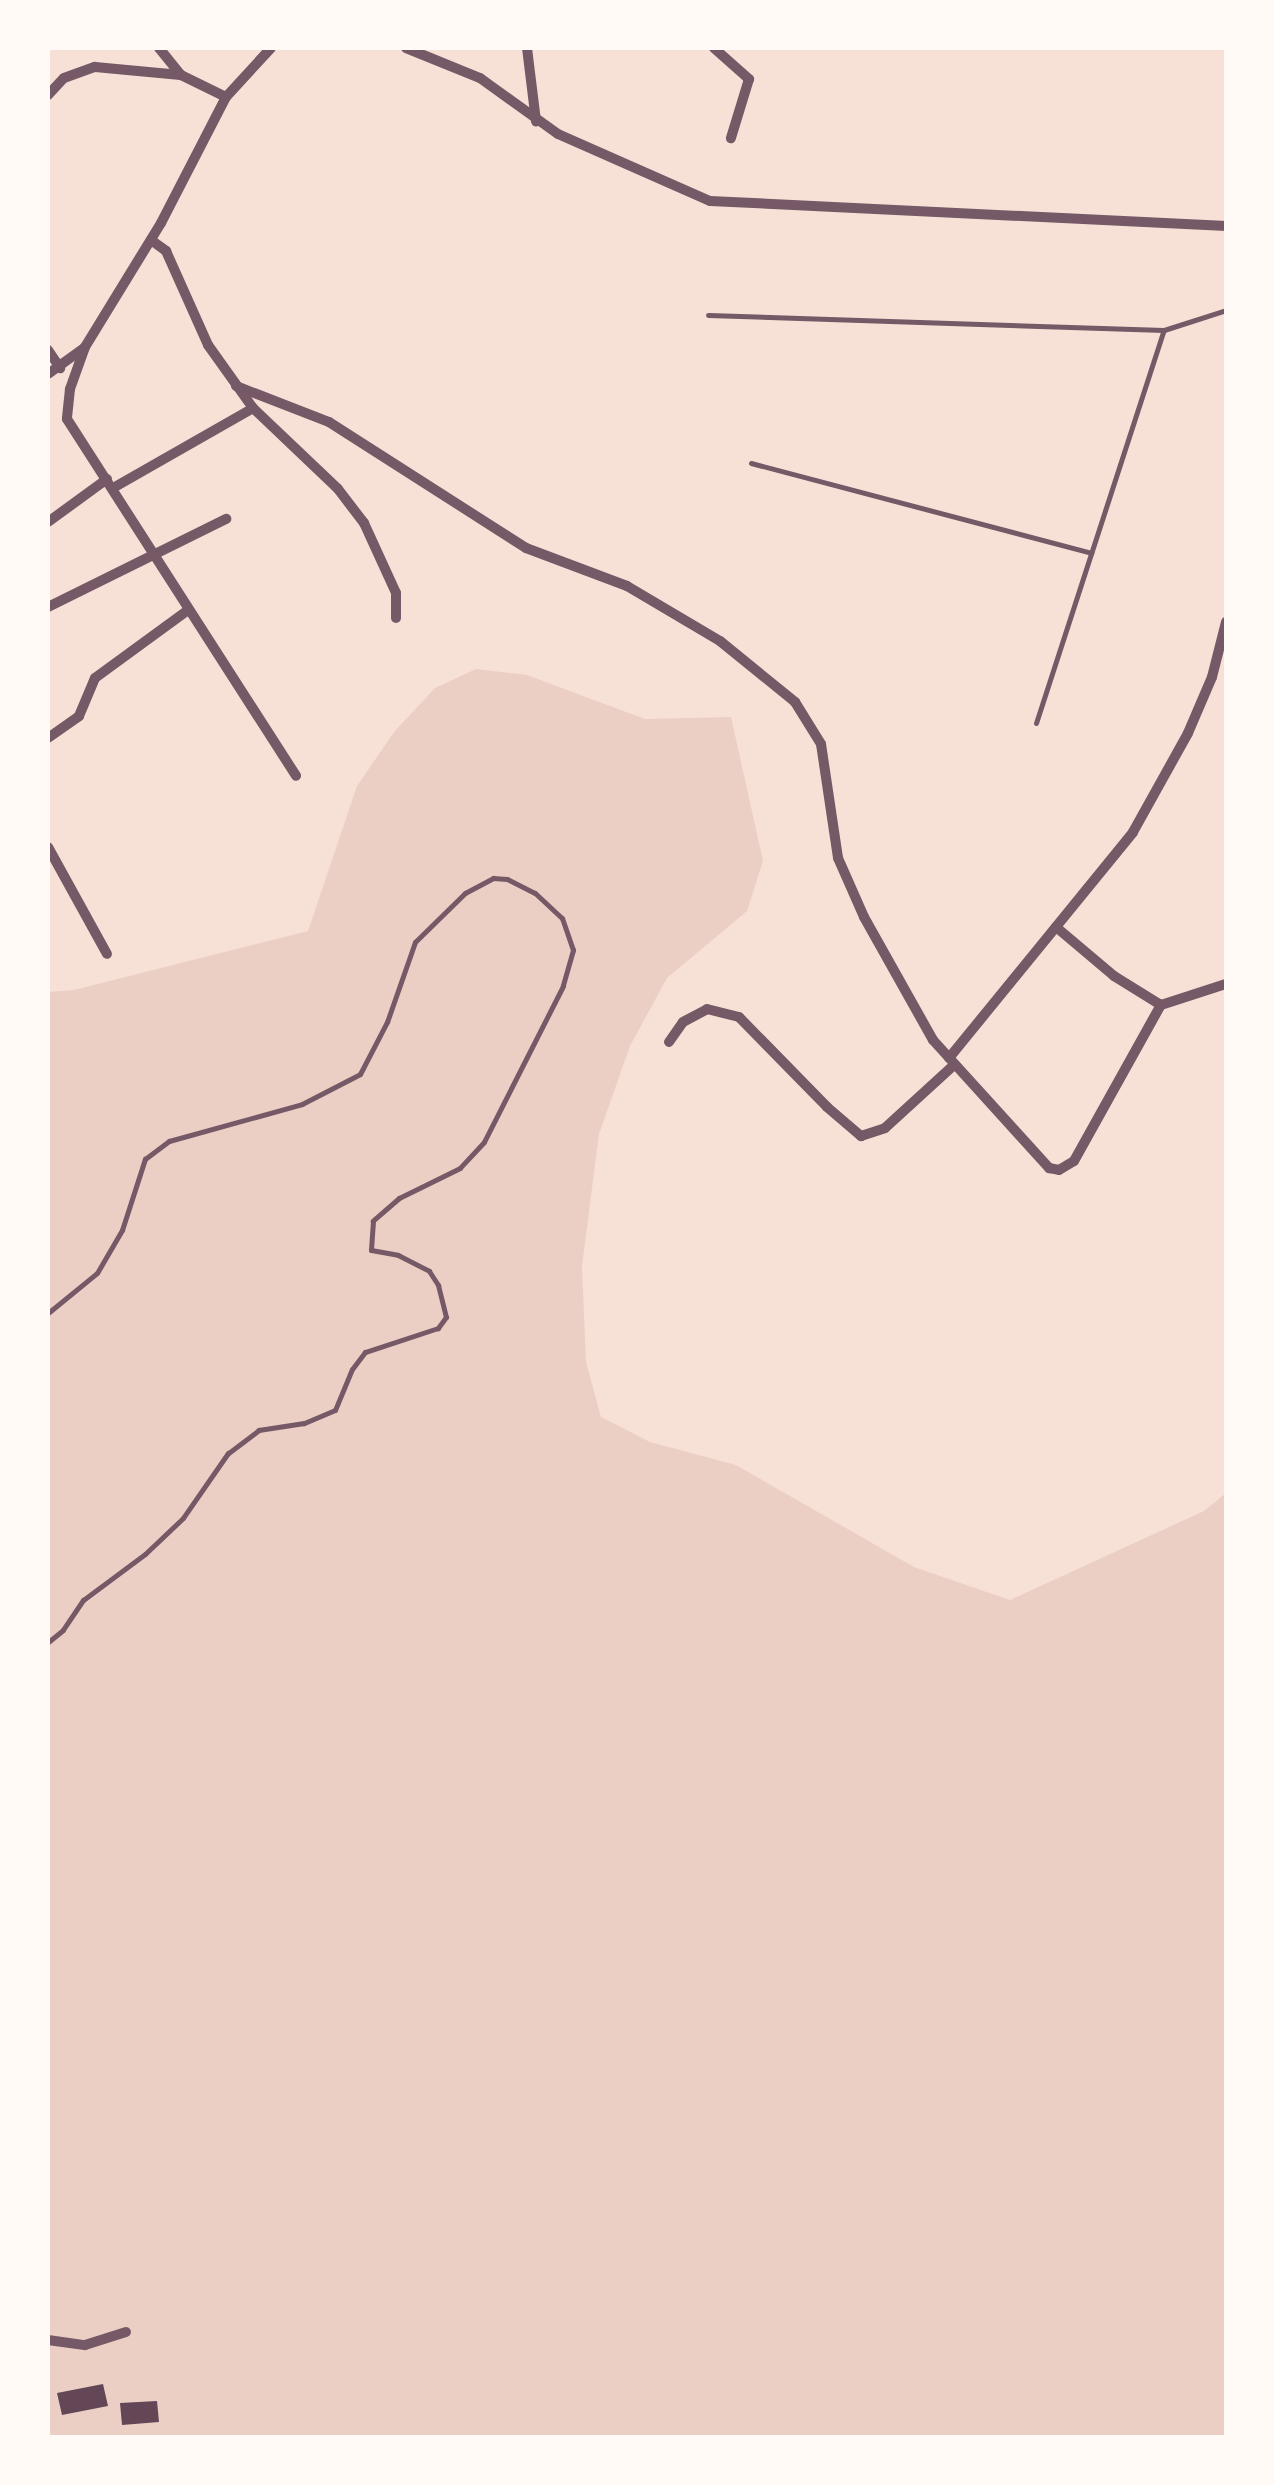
<!DOCTYPE html>
<style>
body{margin:0}
#map{position:relative;width:1274px;height:2485px;overflow:hidden;background:#f7e1d7;font-family:"Open Sans",sans-serif}
div>[style]{position:absolute}
[style*='--x']{left:calc(var(--x)*1px);top:calc(var(--y)*1px);width:calc(var(--w)*1px);rotate:calc(var(--a)*1deg)}
.green>*{inset:0;background:#ebcfc5}
.building>*{inset:0;background:#644757}
.service>*{height:5px;margin:-2.5px;padding:0 2.5px;transform-origin:2.5px;border-radius:2.5px;background:#755966}
.minor>*{height:10px;margin:-5px;padding:0 5px;transform-origin:5px;border-radius:5px;background:#755966}
span{translate:-50% -50%;white-space:nowrap;text-align:center;line-height:1.15;-webkit-text-stroke:9px #fffaf5;paint-order:stroke}
.frame{position:absolute;inset:0;border:50px solid #fffaf5;pointer-events:none}
</style>
<div id="map">
<div class="green">
<i style="clip-path:polygon(476px 669px,527px 675px,645px 719px,731px 717px,763px 861px,747px 911px,667px 978px,630px 1046px,599px 1134px,582px 1266px,586px 1362px,601px 1417px,650px 1442px,736px 1465px,914px 1567px,1010px 1600px,1204px 1511px,1226px 1493px,1226px 2437px,48px 2437px,48px 992px,74px 990px,308px 931px,357px 786px,394px 732px,435px 688px)"></i>
</div>
<div class="building">
<i style="clip-path:polygon(103px 2384px,108px 2406px,62px 2415px,57px 2393px)"></i>
<i style="clip-path:polygon(157px 2401px,159px 2422px,122px 2425px,120px 2403px)"></i>
</div>
<div class="service">
<i style="--x:708;--y:315;--w:456;--a:1.9"></i>
<i style="--x:1164;--y:330;--w:65;--a:-17.9"></i>
<i style="--x:751;--y:463;--w:352;--a:14.8"></i>
<i style="--x:1036;--y:723;--w:413;--a:-72"></i>
<i style="--x:48;--y:1313;--w:63;--a:-39.2"></i>
<i style="--x:97;--y:1273;--w:50;--a:-59.8"></i>
<i style="--x:122;--y:1230;--w:75;--a:-72.1"></i>
<i style="--x:145;--y:1159;--w:30;--a:-37"></i>
<i style="--x:169;--y:1141;--w:138;--a:-15.5"></i>
<i style="--x:302;--y:1104;--w:65;--a:-27.3"></i>
<i style="--x:360;--y:1074;--w:59;--a:-62.6"></i>
<i style="--x:387;--y:1022;--w:85;--a:-70.7"></i>
<i style="--x:415;--y:942;--w:70;--a:-44.4"></i>
<i style="--x:465;--y:893;--w:32;--a:-28"></i>
<i style="--x:493;--y:878;--w:14;--a:4"></i>
<i style="--x:507;--y:879;--w:31;--a:27"></i>
<i style="--x:535;--y:893;--w:37;--a:43"></i>
<i style="--x:562;--y:918;--w:34;--a:71"></i>
<i style="--x:573;--y:950;--w:37;--a:106"></i>
<i style="--x:563;--y:986;--w:175;--a:116.9"></i>
<i style="--x:484;--y:1142;--w:35;--a:133"></i>
<i style="--x:460;--y:1168;--w:68;--a:153.8"></i>
<i style="--x:399;--y:1198;--w:35;--a:139"></i>
<i style="--x:373;--y:1221;--w:29;--a:94"></i>
<i style="--x:371;--y:1250;--w:27;--a:10"></i>
<i style="--x:398;--y:1255;--w:35;--a:27"></i>
<i style="--x:429;--y:1271;--w:17;--a:57"></i>
<i style="--x:438;--y:1285;--w:33;--a:76"></i>
<i style="--x:446;--y:1317;--w:14;--a:126"></i>
<i style="--x:438;--y:1328;--w:77;--a:161.8"></i>
<i style="--x:365;--y:1352;--w:21;--a:127"></i>
<i style="--x:352;--y:1369;--w:44;--a:112.5"></i>
<i style="--x:335;--y:1410;--w:34;--a:157"></i>
<i style="--x:304;--y:1423;--w:46;--a:171.2"></i>
<i style="--x:259;--y:1430;--w:39;--a:143"></i>
<i style="--x:228;--y:1453;--w:79;--a:124.7"></i>
<i style="--x:183;--y:1518;--w:52;--a:136.5"></i>
<i style="--x:145;--y:1554;--w:77;--a:143.4"></i>
<i style="--x:83;--y:1600;--w:36;--a:124"></i>
<i style="--x:63;--y:1630;--w:19;--a:141"></i>
</div>
<div class="minor">
<i style="--x:159;--y:48;--w:35;--a:51"></i>
<i style="--x:271;--y:48;--w:67;--a:132.6"></i>
<i style="--x:226;--y:97;--w:142;--a:117.3"></i>
<i style="--x:161;--y:223;--w:145;--a:121.5"></i>
<i style="--x:85;--y:347;--w:45;--a:109.7"></i>
<i style="--x:70;--y:389;--w:30;--a:96"></i>
<i style="--x:67;--y:419;--w:424;--a:57.3"></i>
<i style="--x:406;--y:48;--w:80;--a:22.1"></i>
<i style="--x:480;--y:78;--w:96;--a:35.7"></i>
<i style="--x:558;--y:134;--w:166;--a:23.8"></i>
<i style="--x:710;--y:201;--w:517;--a:2.77"></i>
<i style="--x:527;--y:48;--w:74;--a:83"></i>
<i style="--x:714;--y:48;--w:47;--a:41.5"></i>
<i style="--x:749;--y:79;--w:62;--a:107"></i>
<i style="--x:48;--y:95;--w:23;--a:-47"></i>
<i style="--x:64;--y:78;--w:33;--a:-20"></i>
<i style="--x:95;--y:67;--w:86;--a:5.3"></i>
<i style="--x:181;--y:75;--w:50;--a:26.1"></i>
<i style="--x:151;--y:240;--w:19;--a:36"></i>
<i style="--x:166;--y:251;--w:103;--a:65.9"></i>
<i style="--x:208;--y:345;--w:77;--a:54.5"></i>
<i style="--x:48;--y:350;--w:22;--a:56"></i>
<i style="--x:48;--y:374;--w:44;--a:-35.8"></i>
<i style="--x:236;--y:386;--w:100;--a:21.2"></i>
<i style="--x:329;--y:422;--w:234;--a:32.6"></i>
<i style="--x:526;--y:548;--w:108;--a:20.6"></i>
<i style="--x:627;--y:586;--w:108;--a:30.6"></i>
<i style="--x:720;--y:641;--w:97;--a:39.1"></i>
<i style="--x:795;--y:702;--w:49;--a:58.2"></i>
<i style="--x:821;--y:744;--w:115;--a:81.5"></i>
<i style="--x:838;--y:858;--w:64;--a:66.2"></i>
<i style="--x:864;--y:917;--w:141;--a:60.7"></i>
<i style="--x:933;--y:1040;--w:173;--a:47.8"></i>
<i style="--x:1049;--y:1168;--w:10;--a:11"></i>
<i style="--x:1059;--y:1170;--w:17;--a:-31"></i>
<i style="--x:1074;--y:1161;--w:179;--a:-60.9"></i>
<i style="--x:1161;--y:1005;--w:68;--a:-17.9"></i>
<i style="--x:113;--y:488;--w:161;--a:-29.7"></i>
<i style="--x:253;--y:408;--w:117;--a:43.6"></i>
<i style="--x:338;--y:489;--w:43;--a:52.6"></i>
<i style="--x:364;--y:523;--w:77;--a:65.4"></i>
<i style="--x:396;--y:593;--w:25;--a:90"></i>
<i style="--x:48;--y:522;--w:73;--a:-36.1"></i>
<i style="--x:48;--y:607;--w:199;--a:-26.3"></i>
<i style="--x:48;--y:738;--w:38;--a:-35"></i>
<i style="--x:79;--y:716;--w:41;--a:-67.2"></i>
<i style="--x:95;--y:678;--w:114;--a:-36.1"></i>
<i style="--x:48;--y:847;--w:122;--a:61.1"></i>
<i style="--x:1056;--y:927;--w:76;--a:40.2"></i>
<i style="--x:1114;--y:976;--w:55;--a:31.7"></i>
<i style="--x:669;--y:1042;--w:24;--a:-55"></i>
<i style="--x:683;--y:1022;--w:27;--a:-28"></i>
<i style="--x:707;--y:1009;--w:33;--a:14"></i>
<i style="--x:739;--y:1017;--w:126;--a:45.6"></i>
<i style="--x:827;--y:1107;--w:45;--a:40.5"></i>
<i style="--x:861;--y:1136;--w:25;--a:-18"></i>
<i style="--x:885;--y:1128;--w:93;--a:-42.4"></i>
<i style="--x:949;--y:1058;--w:291;--a:-50.8"></i>
<i style="--x:1133;--y:832;--w:113;--a:-60.9"></i>
<i style="--x:1188;--y:733;--w:61;--a:-66.8"></i>
<i style="--x:1212;--y:677;--w:57;--a:-75.7"></i>
<i style="--x:48;--y:2340;--w:37;--a:8"></i>
<i style="--x:85;--y:2345;--w:43;--a:-17.6"></i>
</div>
<div class="frame"></div>
</div>
